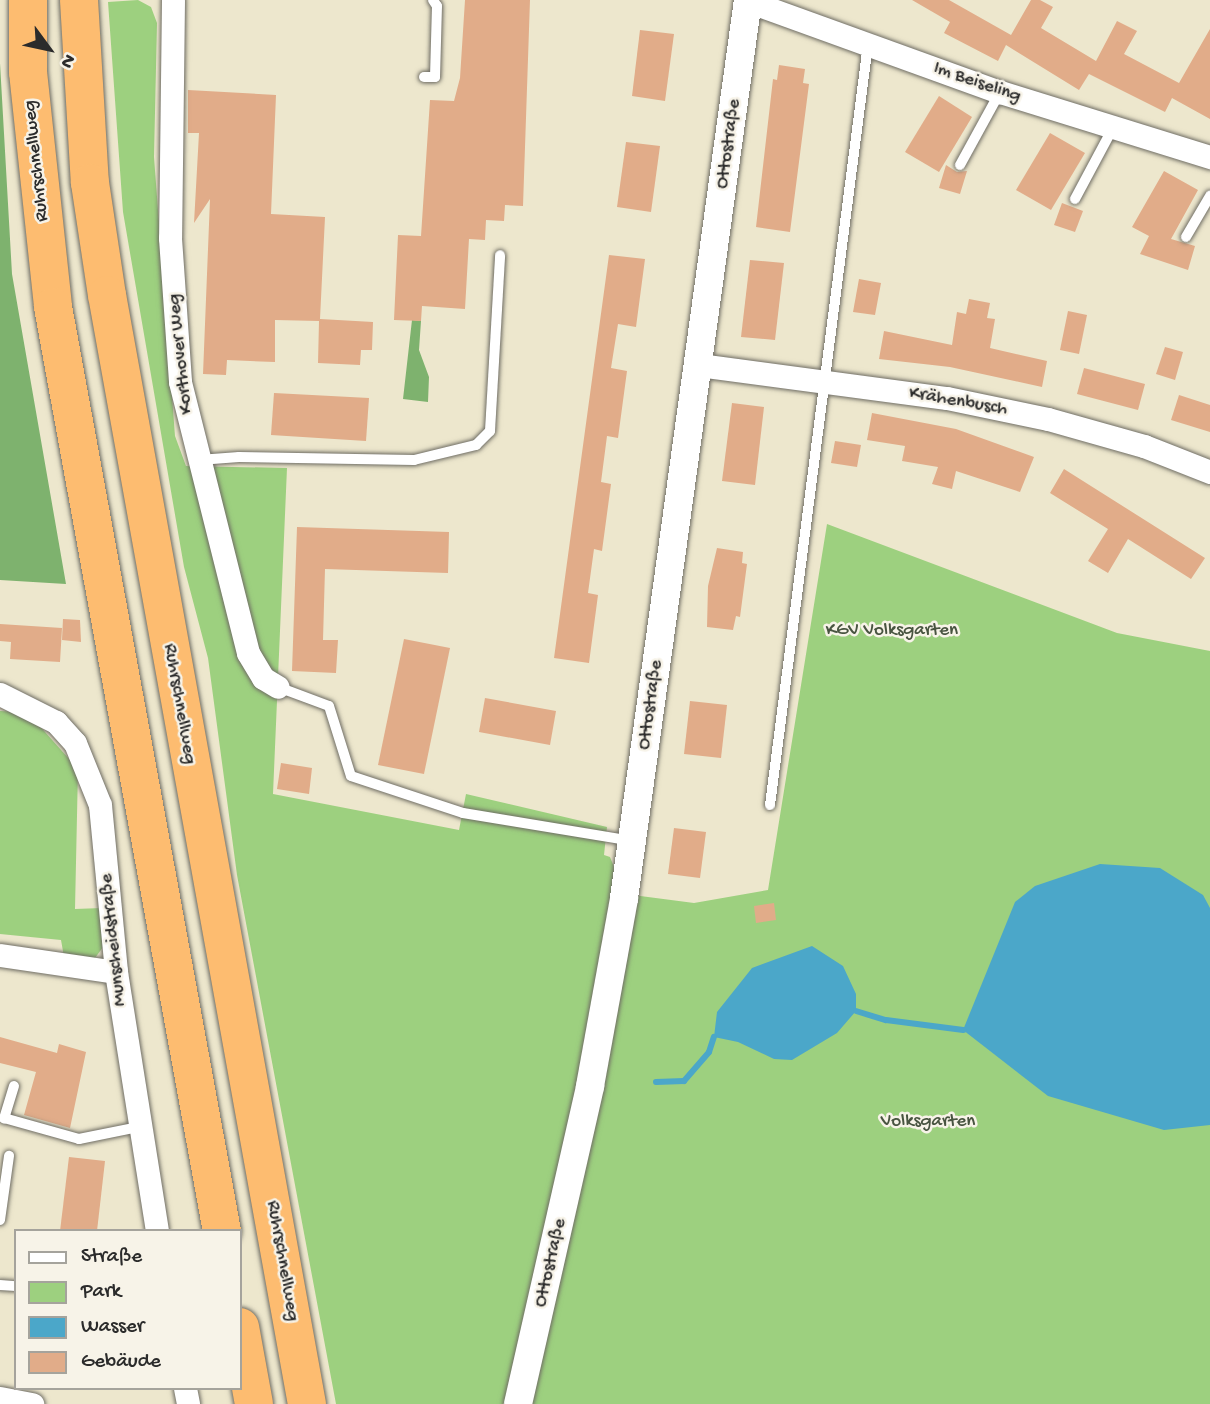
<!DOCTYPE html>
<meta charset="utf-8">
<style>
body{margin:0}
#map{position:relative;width:1210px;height:1404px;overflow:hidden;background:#ede7cd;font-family:"Gochi Hand",sans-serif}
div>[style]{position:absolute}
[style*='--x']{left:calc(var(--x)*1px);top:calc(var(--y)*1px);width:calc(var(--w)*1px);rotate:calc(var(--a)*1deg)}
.green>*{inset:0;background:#9dd07f}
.forest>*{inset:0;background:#7eb26e}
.water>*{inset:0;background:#4ba7c9}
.stream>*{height:6px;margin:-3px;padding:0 3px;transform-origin:3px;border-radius:3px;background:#4ba7c9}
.building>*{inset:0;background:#e1ac89}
.roads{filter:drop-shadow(0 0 2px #6f6d64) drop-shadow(0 0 2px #6f6d64)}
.service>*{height:10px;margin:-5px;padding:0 5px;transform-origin:5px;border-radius:5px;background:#fff}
.minor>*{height:23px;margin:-11.5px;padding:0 11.5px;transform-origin:11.5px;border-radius:11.5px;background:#fff}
.tertiary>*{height:28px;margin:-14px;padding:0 14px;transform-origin:14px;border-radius:14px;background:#fff}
.motorway>*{height:38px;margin:-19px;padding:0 19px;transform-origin:19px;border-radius:19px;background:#fdbc70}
span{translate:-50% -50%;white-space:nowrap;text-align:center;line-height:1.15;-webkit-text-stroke:5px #f7f3e8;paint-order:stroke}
.street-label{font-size:19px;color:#2b2b2b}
.park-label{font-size:19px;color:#485440}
.legend{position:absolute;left:14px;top:1229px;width:228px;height:161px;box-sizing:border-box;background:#f7f3e8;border:2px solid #a5a39c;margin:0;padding:9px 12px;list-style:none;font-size:21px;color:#2b2b2b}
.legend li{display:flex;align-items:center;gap:14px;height:35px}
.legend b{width:35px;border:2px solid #a5a39c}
.north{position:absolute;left:14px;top:14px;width:70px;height:70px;-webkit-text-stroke:5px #f7f3e8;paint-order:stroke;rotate:123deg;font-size:19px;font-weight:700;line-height:28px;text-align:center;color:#2b2b2b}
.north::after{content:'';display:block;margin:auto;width:24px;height:32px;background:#2b2b2b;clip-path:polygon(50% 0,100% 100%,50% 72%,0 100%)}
</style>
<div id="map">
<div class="green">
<i style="clip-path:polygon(138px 0,151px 7px,157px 23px,154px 157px,175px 436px,186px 466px,287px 468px,273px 794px,459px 830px,466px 794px,607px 827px,604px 855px,610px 857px,625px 894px,694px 903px,768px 890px,827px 524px,1117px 633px,1210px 651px,1210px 1404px,336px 1404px,237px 875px,208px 658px,184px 567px,123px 212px,108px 2px)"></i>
<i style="clip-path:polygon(0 711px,19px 712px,37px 723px,78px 769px,75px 909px,102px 908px,106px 943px,95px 958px,64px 957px,61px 940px,0 934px)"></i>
</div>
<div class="forest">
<i style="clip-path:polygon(0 63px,12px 274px,66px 584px,0 580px)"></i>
<i style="clip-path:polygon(412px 320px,421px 321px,419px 350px,429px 377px,428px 402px,403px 399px)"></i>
</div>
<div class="water">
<i style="clip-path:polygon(1100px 864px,1160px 868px,1203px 895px,1210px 908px,1210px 1125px,1164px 1130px,1048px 1096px,963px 1030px,1015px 902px,1035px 886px)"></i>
<i style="clip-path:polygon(812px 946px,843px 966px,856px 994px,856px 1011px,837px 1033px,792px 1060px,774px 1059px,738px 1042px,714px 1037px,717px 1012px,752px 968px)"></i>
</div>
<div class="stream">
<i style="--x:856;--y:1011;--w:31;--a:17"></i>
<i style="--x:886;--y:1020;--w:78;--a:7.4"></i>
<i style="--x:656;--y:1082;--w:28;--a:-2"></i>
<i style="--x:684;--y:1081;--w:38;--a:-49"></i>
<i style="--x:709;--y:1052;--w:16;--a:-72"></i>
</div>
<div class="building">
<i style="clip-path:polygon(465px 0,530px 0,523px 206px,505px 205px,504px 221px,486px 220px,485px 240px,469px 239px,465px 309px,422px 306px,421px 321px,394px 320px,398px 235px,421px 236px,430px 100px,454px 101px,460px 78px)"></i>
<i style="clip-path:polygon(912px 0,949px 0,1011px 35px,1031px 0,1040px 0,1053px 7px,1041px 28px,1096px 61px,1117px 21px,1137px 31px,1124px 54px,1179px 83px,1210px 29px,1210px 119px,1172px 98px,1165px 112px,1089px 74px,1079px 90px,1006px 45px,998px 61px,944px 33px,950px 22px)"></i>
<i style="clip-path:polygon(640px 30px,674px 34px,665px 101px,632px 96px)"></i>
<i style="clip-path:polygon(779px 65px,805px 69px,803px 83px,809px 84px,790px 232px,756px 227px,773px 79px,777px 80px)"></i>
<i style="clip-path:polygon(188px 90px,276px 95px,271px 214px,325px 217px,320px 319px,373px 322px,372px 350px,361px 350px,360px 365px,318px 363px,319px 321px,275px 320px,275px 362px,227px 360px,226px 375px,203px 374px,210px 199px,194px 223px,199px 133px,188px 133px)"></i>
<i style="clip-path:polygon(939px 96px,972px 117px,939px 172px,905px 152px)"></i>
<i style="clip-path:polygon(1050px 133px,1085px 153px,1051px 210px,1016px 190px)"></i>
<i style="clip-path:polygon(626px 142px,660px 146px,651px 212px,617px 207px)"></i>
<i style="clip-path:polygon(946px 165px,957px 172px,967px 171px,960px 194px,939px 188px)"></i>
<i style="clip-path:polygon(1164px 171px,1198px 190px,1171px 239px,1195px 246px,1188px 270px,1140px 254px,1149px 236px,1132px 227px)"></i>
<i style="clip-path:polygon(1062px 203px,1083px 211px,1075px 232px,1054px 225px)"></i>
<i style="clip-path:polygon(609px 255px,645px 259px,636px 327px,618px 324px,611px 368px,627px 371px,618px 438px,607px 436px,601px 482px,611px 484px,602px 551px,594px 549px,588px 593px,598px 595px,589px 663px,554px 658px)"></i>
<i style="clip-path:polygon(750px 260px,784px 263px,775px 340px,741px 337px)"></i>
<i style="clip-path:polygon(859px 279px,881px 283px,875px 315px,853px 312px)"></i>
<i style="clip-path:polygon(969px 299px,990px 303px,987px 318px,995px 319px,990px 348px,1047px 361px,1042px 387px,950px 367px,879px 359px,884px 331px,952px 345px,957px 312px,966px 314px)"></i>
<i style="clip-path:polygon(1068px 311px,1087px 315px,1079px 354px,1060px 350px)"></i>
<i style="clip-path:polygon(1165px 347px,1183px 352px,1175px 380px,1156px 374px)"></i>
<i style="clip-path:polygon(1084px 368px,1145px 384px,1138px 410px,1077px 394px)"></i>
<i style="clip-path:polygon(274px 393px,369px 398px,366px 441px,271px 435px)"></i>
<i style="clip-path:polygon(1179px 395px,1210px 405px,1210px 432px,1171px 420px)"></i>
<i style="clip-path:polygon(732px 403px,764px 407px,755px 485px,722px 481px)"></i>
<i style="clip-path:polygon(872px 413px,956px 429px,1034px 457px,1020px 492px,956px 471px,952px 489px,932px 484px,938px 467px,902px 461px,905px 446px,867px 440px)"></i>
<i style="clip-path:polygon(835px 441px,861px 445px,857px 467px,831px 463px)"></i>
<i style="clip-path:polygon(1064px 469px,1205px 558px,1191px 579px,1128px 539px,1108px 573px,1088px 561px,1108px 529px,1050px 493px)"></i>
<i style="clip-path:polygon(297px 527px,449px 532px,448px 573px,325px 569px,323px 640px,338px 640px,336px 673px,292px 671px)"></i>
<i style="clip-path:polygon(717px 548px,743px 552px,742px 563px,747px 564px,740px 617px,736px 616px,733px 630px,707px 627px,708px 586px)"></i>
<i style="clip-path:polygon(63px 619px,80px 620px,81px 642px,62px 640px)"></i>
<i style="clip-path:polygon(0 624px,62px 628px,60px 662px,10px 659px,11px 642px,0 641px)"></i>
<i style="clip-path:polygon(404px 639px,450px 648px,424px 774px,378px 765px)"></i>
<i style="clip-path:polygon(485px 698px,556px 711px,550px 745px,479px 732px)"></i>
<i style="clip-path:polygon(690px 701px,727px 705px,721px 758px,684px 754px)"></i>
<i style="clip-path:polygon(281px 763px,312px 768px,309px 794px,277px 789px)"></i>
<i style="clip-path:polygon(674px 828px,706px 832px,700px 878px,668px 874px)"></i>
<i style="clip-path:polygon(774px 903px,776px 920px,756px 923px,754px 906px)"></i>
<i style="clip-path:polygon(0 1037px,57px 1053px,59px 1044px,86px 1052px,70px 1128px,24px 1115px,36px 1072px,0 1063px)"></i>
<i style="clip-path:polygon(69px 1157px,105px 1161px,97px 1231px,60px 1231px)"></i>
</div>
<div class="roads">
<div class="service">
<i style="--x:424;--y:77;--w:11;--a:0"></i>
<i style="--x:435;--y:77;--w:71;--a:-88.4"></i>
<i style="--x:437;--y:6;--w:7;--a:-124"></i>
<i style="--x:960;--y:165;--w:83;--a:-61.3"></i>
<i style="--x:1075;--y:199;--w:83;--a:-61.9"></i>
<i style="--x:1186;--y:237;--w:48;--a:-59.7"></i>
<i style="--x:199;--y:460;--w:40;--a:-4.3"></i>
<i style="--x:239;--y:457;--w:175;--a:1"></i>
<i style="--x:414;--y:460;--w:64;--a:-13.6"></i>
<i style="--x:476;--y:445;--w:20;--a:-45"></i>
<i style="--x:490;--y:431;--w:176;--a:-86.7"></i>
<i style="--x:278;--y:687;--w:54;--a:20.4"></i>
<i style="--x:329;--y:706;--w:73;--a:72.6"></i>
<i style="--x:351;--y:776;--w:118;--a:18.3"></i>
<i style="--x:463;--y:813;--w:171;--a:9.4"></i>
<i style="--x:770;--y:805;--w:767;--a:-82.66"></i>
<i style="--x:14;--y:1086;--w:34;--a:107"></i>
<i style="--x:4;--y:1118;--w:78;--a:15.6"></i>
<i style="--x:79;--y:1139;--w:60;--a:-11.5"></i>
<i style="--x:0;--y:1220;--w:65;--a:-82"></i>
<i style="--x:0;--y:1285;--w:16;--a:4"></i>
</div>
<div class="minor">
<i style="--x:173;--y:0;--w:238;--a:90.7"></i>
<i style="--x:170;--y:238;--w:144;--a:86"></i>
<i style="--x:180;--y:382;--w:279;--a:75.9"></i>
<i style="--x:248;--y:653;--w:29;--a:59"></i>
<i style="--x:263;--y:678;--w:17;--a:31"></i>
<i style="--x:748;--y:1;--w:268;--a:19.9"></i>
<i style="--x:1000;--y:92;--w:220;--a:17.2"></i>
<i style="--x:699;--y:365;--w:250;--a:7.6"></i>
<i style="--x:947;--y:398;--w:103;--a:11.7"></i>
<i style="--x:1048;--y:419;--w:100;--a:15.7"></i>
<i style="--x:1144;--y:446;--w:71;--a:21.5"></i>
<i style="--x:0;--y:694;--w:63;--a:26.6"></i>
<i style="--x:56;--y:722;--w:28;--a:48"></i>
<i style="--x:75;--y:743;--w:67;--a:68"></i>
<i style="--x:100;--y:805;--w:168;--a:84.5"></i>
<i style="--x:116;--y:972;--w:262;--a:81"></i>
<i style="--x:0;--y:955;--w:117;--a:8.3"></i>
<i style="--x:185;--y:1388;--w:16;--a:79"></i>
<i style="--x:0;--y:1398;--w:33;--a:11"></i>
</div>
<div class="tertiary">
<i style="--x:518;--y:1404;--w:326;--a:-77.2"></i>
<i style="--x:590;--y:1086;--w:191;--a:-79.7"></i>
<i style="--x:624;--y:898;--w:907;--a:-82.14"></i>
</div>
<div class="motorway">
<i style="--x:28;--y:0;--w:72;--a:90"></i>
<i style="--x:28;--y:72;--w:236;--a:83.9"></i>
<i style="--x:53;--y:307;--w:939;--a:79.64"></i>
<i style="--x:79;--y:0;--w:183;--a:86.6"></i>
<i style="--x:90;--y:183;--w:113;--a:81.4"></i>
<i style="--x:107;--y:295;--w:1127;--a:79.78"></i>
<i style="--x:240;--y:1327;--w:78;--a:79.7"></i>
</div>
</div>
<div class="street-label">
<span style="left:977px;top:83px;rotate:19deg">Im Beiseling</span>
<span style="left:729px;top:144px;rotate:-82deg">Ottostraße</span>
<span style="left:37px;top:161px;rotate:-96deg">Ruhrschnellweg</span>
<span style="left:181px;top:354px;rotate:-96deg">Korthover Weg</span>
<span style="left:958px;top:402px;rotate:10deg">Krähenbusch</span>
<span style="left:179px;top:704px;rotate:80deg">Ruhrschnellweg</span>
<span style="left:651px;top:705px;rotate:-82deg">Ottostraße</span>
<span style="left:114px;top:940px;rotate:-96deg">Munscheidstraße</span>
<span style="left:282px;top:1261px;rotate:80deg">Ruhrschnellweg</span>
<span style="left:551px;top:1263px;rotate:-77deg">Ottostraße</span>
</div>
<div class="park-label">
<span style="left:892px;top:631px">KGV Volksgarten</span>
<span style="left:928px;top:1122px">Volksgarten</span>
</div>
<ul class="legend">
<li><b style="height:9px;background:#fff"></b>Straße</li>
<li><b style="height:19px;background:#9dd07f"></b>Park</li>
<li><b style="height:19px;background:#4ba7c9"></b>Wasser</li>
<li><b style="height:19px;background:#e1ac89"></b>Gebäude</li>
</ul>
<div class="north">N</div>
</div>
